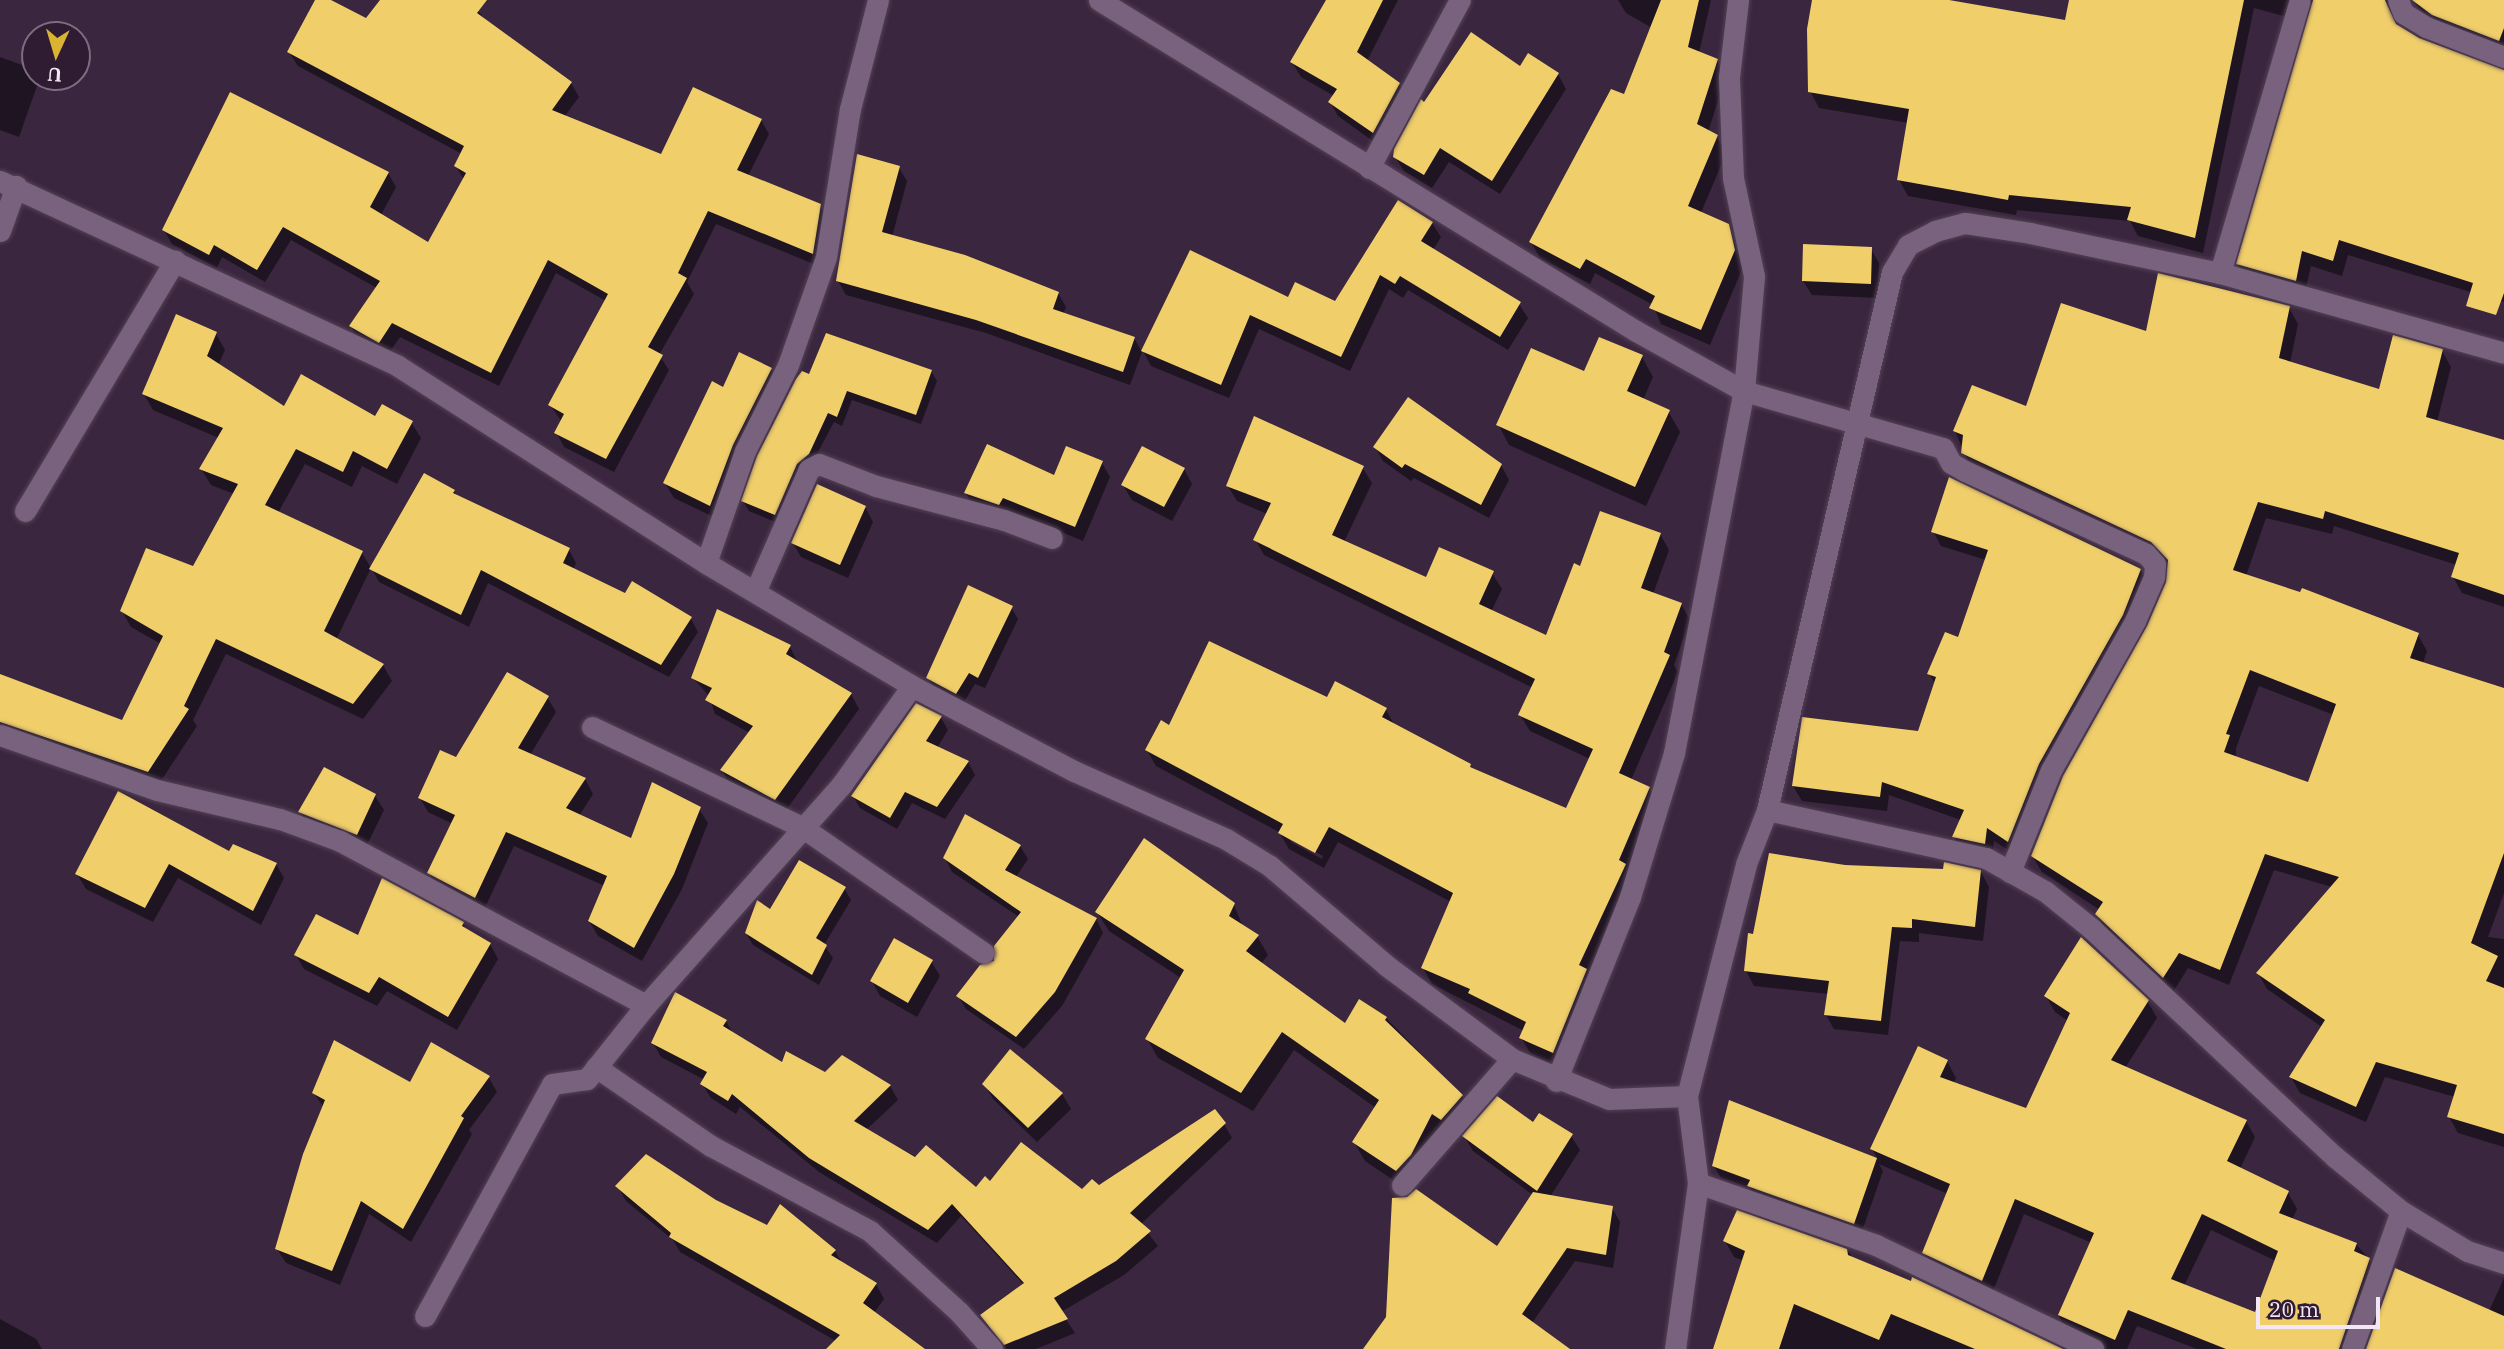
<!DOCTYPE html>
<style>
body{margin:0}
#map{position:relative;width:2504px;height:1349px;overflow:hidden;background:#3a263e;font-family:"IBM Plex Serif",serif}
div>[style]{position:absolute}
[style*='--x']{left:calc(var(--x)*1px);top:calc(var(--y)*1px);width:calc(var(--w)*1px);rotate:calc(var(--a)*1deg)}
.shadow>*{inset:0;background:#0007}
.building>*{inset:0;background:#f0ce6a}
.roads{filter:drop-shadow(0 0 2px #534256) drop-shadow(0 0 2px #534256)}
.minor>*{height:21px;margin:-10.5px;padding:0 10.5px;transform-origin:10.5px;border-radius:10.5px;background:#78627d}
span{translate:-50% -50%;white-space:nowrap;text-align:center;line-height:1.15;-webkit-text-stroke:7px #2f1c33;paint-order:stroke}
.north{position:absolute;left:21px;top:21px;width:70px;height:70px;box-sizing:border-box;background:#2f1c33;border:2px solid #7d6d81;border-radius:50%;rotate:184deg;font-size:19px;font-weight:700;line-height:28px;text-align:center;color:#f3e6f5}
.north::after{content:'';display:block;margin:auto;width:24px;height:32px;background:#dab333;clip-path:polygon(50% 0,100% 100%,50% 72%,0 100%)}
.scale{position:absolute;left:2256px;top:1297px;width:124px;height:32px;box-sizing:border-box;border:4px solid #f3e6f5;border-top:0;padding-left:9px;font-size:21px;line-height:24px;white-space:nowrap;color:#f3e6f5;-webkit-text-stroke:5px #2f1c33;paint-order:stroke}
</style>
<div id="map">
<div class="shadow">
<i style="clip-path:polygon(317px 0,328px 0,366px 20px,382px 0,469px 0,488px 23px,571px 83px,579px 97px,564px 117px,662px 156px,761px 120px,769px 134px,748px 176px,820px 206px,828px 220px,821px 267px,716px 224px,687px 282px,694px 294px,659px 355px,669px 370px,614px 472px,564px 447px,556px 432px,562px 422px,550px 405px,606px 301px,556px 273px,499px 386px,400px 337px,387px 356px,359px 340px,351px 326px,377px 288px,291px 240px,265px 282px,222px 257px,217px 268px,172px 244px,164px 230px,388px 173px,396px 187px,381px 215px,428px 245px,464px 180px,456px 166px,462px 154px,298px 66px,289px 52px)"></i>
<i style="clip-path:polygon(1328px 0,1398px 0,1367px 61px,1399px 85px,1407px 99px,1381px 147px,1338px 116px,1330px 102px,1334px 96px,1301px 77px,1292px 62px)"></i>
<i style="clip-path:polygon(1618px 0,1711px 0,1699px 53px,1717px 60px,1726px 76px,1708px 132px,1717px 137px,1726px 153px,1701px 213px,1728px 225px,1743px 267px,1710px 345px,1661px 324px,1653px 305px,1595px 273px,1590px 284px,1540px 258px,1531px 242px,1625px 97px,1652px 28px,1626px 13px)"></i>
<i style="clip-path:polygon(1814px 0,1927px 0,2135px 34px,2118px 0,2391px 0,2396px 26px,2421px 41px,2504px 71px,2504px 302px,2348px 255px,2342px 276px,2311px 266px,2304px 296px,2248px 280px,2238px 264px,2315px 2px,2300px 6px,2294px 19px,2254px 8px,2203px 253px,2138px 236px,2130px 221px,2017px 210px,2016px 215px,1908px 196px,1899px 180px,1909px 123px,1819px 108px,1810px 91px)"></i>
<i style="clip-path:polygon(2415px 2px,2504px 29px,2504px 56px,2423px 15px)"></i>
<i style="clip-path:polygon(0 57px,30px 68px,38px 83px,19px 137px,0 130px)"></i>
<i style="clip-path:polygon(1521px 68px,1558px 74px,1566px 89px,1500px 194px,1449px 162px,1432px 188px,1404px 171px,1395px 157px,1425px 104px)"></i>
<i style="clip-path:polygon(899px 168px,907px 181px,892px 237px,1058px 293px,1066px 307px,1063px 314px,1134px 338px,1142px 352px,1130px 385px,986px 333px,846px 295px,838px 281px)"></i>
<i style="clip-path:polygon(1432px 223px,1441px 237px,1433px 250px,1519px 304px,1528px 318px,1508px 350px,1408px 290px,1403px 298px,1389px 289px,1350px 371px,1259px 329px,1229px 398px,1151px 366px,1143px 351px,1289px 300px,1336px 303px)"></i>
<i style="clip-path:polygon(1871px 249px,1879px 263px,1878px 298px,1812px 295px,1803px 281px)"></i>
<i style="clip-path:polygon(evenodd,2289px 308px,2298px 324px,2290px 363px,2381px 392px,2442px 351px,2451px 367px,2437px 422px,2504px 442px,2504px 607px,2462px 593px,2453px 577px,2457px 565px,2334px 526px,2332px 534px,2266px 518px,2246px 576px,2418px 635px,2427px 651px,2423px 663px,2504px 689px,2504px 893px,2488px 937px,2504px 939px,2504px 1147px,2458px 1133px,2449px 1117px,2455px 1097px,2385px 1077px,2366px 1122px,2300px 1093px,2291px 1077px,2322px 1027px,2267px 989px,2258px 973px,2332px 887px,2274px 870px,2229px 985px,2188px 968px,2173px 992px,2106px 931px,2097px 915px,2100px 910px,2042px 872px,2032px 856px,2149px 627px,2168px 582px,2169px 565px,2163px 558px,1972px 470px,1955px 431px,2027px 409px,2147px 334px,2289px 308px,2259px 686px,2334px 715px,2309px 785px,2236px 758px,2236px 748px,2259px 686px)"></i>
<i style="clip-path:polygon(216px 334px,225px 350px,218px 366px,284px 408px,411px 422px,421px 438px,397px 484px,362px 466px,352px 487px,305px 464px,278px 513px,362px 553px,371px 568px,336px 640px,383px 665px,392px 681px,363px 719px,226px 654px,193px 720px,197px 726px,157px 787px,0 735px,0 676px,123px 723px,161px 644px,131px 627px,122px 611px,194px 569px,234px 494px,211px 485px,201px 469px,219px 438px,153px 410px,144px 394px)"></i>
<i style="clip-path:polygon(1642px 357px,1653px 377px,1643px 400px,1668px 411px,1680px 432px,1646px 506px,1509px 445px,1498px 424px,1585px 374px)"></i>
<i style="clip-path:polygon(771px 369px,779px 384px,718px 519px,674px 498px,665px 483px,724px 389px)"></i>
<i style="clip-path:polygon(931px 371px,937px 381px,921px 424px,852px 400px,842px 426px,834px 422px,780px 524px,749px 511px,743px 501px,810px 376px)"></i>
<i style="clip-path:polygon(1375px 447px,1501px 465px,1509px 480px,1489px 518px,1414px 478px,1411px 481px,1383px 461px)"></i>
<i style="clip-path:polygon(1102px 463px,1110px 477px,1083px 541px,1011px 511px,1008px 519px,974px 508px,966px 493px,1055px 477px)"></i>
<i style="clip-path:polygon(evenodd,1362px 467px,1372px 483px,1344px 542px,1427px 579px,1492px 573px,1502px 589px,1491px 612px,1547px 638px,1581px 568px,1660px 534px,1669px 550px,1653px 594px,1681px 604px,1690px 620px,1674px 665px,1678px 672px,1631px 780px,1649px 788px,1658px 804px,1562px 1068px,1530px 1053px,1521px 1037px,1524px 1031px,1432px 984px,1423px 968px,1451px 902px,1338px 842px,1324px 868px,1289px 849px,1279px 832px,1156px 766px,1147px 750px,1170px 728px,1328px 699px,1386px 710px,1395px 726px,1473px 771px,1566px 810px,1590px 759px,1530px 731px,1520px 715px,1533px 688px,1264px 555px,1255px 539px,1267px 514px,1237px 501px,1228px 486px,1362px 467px,1286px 835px,1323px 856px,1322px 859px,1291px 842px,1286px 835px)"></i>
<i style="clip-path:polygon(1184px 469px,1192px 484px,1172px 521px,1132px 500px,1123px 485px)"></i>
<i style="clip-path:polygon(454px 491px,457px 497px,569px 550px,576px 563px,573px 570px,625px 596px,691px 619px,698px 632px,669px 677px,488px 583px,469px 627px,379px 582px,372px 569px)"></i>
<i style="clip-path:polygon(865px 507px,873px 522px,848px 578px,801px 557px,793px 543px)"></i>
<i style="clip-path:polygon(1933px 531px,2140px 570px,2149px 584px,2016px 855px,1994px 841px,1992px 858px,1962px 851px,1954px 837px,1961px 820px,1889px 795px,1887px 811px,1802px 801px,1793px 786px,1919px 733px,1935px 684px,1929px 673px,1959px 639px,1986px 560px,1941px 546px)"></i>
<i style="clip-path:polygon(1011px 607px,1018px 619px,985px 688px,975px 684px,962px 705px,935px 690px,928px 678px)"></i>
<i style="clip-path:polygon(718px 612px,790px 647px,798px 663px,851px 694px,859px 709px,784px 813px,730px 785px,722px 770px,750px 733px,715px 714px,709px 696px,693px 678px)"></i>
<i style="clip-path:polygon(547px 697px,556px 712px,530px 755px,585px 779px,593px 794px,579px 816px,632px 841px,699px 809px,708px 823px,682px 889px,642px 961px,598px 936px,589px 921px,605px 886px,514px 846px,483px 912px,438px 888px,429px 873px,453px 824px,428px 812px,420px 798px,456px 760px)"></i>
<i style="clip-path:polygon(941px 718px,948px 730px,937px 748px,968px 762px,975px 775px,945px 819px,912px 803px,897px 829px,860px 808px,853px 796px)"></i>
<i style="clip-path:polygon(375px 796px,384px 810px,365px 849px,308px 826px,300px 812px)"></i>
<i style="clip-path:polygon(1020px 846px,1028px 859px,1016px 877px,1096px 919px,1103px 933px,1062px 1006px,1024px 1049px,966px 1009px,958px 996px,996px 962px,1019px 917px,952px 872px,945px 858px)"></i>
<i style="clip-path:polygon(230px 853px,276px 864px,284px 878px,261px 925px,178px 878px,153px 922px,86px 889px,77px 874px)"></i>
<i style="clip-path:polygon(1845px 866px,1981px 872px,1989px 887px,1983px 941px,1919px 933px,1919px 942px,1900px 941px,1888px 1035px,1834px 1029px,1826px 1015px,1829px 994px,1754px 986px,1746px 971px,1755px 936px)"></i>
<i style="clip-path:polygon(844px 888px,851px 900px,824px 945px,833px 958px,819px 985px,753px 945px,746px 933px,771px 911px)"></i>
<i style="clip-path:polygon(1234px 905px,1243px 927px,1257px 936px,1268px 955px,1261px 964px,1345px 1025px,1386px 1018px,1462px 1096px,1473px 1116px,1408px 1190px,1365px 1161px,1354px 1142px,1376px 1108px,1294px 1050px,1253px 1111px,1158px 1058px,1147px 1039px,1181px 978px,1109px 931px,1097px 912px)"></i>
<i style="clip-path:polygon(463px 924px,467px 932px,490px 944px,498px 959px,457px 1030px,387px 991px,377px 1006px,304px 969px,296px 955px,359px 937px)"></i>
<i style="clip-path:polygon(931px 961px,940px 976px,917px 1017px,880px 996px,872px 981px)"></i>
<i style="clip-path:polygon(evenodd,2046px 996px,2147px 1001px,2157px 1018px,2125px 1068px,2246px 1121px,2255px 1137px,2240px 1169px,2288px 1193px,2297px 1209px,2292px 1220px,2356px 1244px,2369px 1259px,2378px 1276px,2352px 1349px,2197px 1349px,2137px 1326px,2127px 1349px,2101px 1349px,2069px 1333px,2059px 1317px,2092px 1243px,2024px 1214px,1991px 1296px,1934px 1269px,1924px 1253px,1948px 1194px,1879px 1164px,1883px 1171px,1861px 1234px,1756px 1198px,1750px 1188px,1721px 1178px,1714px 1166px,1730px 1102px,1878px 1160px,1872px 1149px,1947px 1061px,1956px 1078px,1953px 1084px,2027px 1110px,2068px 1021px,2055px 1012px,2046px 996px,2211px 1230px,2276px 1261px,2256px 1315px,2184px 1286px,2211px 1230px)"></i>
<i style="clip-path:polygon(726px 1021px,733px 1034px,782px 1065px,890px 1086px,898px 1100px,866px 1130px,977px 1189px,990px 1184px,1083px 1192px,1224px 1124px,1232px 1138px,1141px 1224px,1158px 1246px,1124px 1275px,1061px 1312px,1075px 1333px,1036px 1349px,1006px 1349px,983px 1316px,1024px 1285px,961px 1216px,937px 1243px,819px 1172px,740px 1107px,736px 1114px,711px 1098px,702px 1084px,705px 1080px,661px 1057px,653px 1043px)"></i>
<i style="clip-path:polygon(1010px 1052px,1062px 1094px,1071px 1109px,1037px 1142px,993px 1099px,984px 1084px)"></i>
<i style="clip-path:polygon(489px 1078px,497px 1092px,469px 1130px,472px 1134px,411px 1242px,369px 1214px,340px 1285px,286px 1263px,277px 1249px,324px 1108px,314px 1093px)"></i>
<i style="clip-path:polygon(1533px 1125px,1571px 1136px,1580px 1150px,1550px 1197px,1612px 1208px,1620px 1222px,1613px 1268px,1575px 1261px,1532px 1323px,1567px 1349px,1369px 1349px,1497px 1248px,1533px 1195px,1473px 1151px,1464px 1136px)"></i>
<i style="clip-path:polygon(618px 1187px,715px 1202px,768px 1227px,835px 1251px,842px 1263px,876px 1284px,884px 1299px,874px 1313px,913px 1349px,828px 1349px,836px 1341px,680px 1252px,673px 1240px,626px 1201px)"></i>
<i style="clip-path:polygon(1738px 1213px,1849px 1252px,1853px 1259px,2059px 1349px,1715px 1349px,1744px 1261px,1734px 1257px,1725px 1241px)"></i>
<i style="clip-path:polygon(2504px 1278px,2504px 1349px,2368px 1349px,2489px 1311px)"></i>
<i style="clip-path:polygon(0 1319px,36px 1339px,42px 1349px,0 1349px)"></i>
</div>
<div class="building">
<i style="clip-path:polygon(315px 0,331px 0,366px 18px,380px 0,487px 0,477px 13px,572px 82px,552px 110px,661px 154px,693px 87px,762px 119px,737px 170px,821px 204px,813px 254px,708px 211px,678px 273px,687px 278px,648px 347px,663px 355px,606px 459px,554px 433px,564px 414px,548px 405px,608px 294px,548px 260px,491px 373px,392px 323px,379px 343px,349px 326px,380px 281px,283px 227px,257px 270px,214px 245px,209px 255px,162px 230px,230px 92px,389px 172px,370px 207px,428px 242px,466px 173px,454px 166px,464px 146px,287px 52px)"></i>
<i style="clip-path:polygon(1326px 0,1383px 0,1357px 52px,1400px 83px,1373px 133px,1328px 102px,1337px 89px,1290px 62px)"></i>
<i style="clip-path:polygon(1661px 0,1699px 0,1688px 47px,1718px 59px,1697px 124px,1718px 135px,1688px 206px,1729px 224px,1735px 250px,1701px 330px,1649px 308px,1655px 296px,1586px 259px,1580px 269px,1529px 242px,1611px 89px,1624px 94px)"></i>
<i style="clip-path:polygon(1812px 0,1949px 0,2065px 20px,2069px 0,2244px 0,2195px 238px,2127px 220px,2131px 207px,2009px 195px,2008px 200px,1897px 180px,1909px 109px,1808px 92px,1807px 29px)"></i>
<i style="clip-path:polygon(2313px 0,2385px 0,2396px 24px,2419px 38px,2504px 70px,2504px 293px,2496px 315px,2466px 306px,2473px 283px,2339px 240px,2333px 261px,2302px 251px,2296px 281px,2236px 264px)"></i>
<i style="clip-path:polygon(2412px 0,2504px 0,2504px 28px,2499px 41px,2432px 15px)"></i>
<i style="clip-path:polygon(1471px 32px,1520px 66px,1528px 53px,1559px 73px,1492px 181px,1440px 148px,1424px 175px,1393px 157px,1394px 149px,1421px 99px,1424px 102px)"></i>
<i style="clip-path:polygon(857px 154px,900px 166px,882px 232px,965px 255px,1059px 292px,1053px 309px,1135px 337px,1123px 372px,976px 320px,836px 281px)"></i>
<i style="clip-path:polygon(1398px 200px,1433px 222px,1421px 241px,1521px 302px,1500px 337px,1400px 276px,1395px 284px,1380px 275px,1341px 357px,1250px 315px,1221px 385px,1141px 351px,1190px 250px,1288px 297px,1295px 282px,1335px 301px)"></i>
<i style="clip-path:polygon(1803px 244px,1872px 247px,1871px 284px,1802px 281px)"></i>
<i style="clip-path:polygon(evenodd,2158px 273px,2290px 306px,2279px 358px,2379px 389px,2393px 335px,2443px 349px,2426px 417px,2504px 440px,2504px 595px,2451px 577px,2459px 553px,2325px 511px,2323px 519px,2258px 502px,2233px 570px,2300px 592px,2302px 588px,2419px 633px,2410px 658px,2504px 688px,2504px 853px,2471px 943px,2498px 956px,2486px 981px,2504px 988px,2504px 1134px,2447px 1117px,2457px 1085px,2376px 1062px,2356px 1107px,2289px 1077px,2325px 1020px,2256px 973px,2339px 877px,2265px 854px,2220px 970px,2179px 953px,2163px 978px,2095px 914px,2103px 902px,2031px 856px,2063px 776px,2147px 626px,2166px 582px,2168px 560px,2151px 542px,1961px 453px,1963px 435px,1953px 431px,1972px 385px,2026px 406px,2061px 303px,2146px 331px,2158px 273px,2250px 670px,2336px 704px,2308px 782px,2224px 752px,2230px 735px,2226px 734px,2250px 670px)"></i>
<i style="clip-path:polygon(176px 314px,217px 332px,207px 356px,284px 406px,301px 374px,375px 416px,382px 404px,413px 421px,387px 469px,353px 451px,343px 472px,296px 449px,265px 505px,363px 551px,324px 631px,384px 664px,353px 704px,216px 639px,184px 706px,189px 709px,148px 772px,0 722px,0 674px,122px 720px,163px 636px,120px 611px,146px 548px,193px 566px,238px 484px,199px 469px,223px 428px,142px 394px)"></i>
<i style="clip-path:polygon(826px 333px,932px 370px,916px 415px,847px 391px,837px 417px,828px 413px,809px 454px,797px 464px,775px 515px,741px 501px,757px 456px,796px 379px,802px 371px,809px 374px)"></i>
<i style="clip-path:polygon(1599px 337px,1643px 355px,1627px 391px,1670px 410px,1635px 487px,1496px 425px,1531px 348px,1584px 371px)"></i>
<i style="clip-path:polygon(739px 352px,772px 368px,733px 445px,710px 506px,663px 483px,712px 381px,723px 387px)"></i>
<i style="clip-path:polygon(1408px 397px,1502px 464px,1481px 505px,1405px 464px,1402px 468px,1373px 447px)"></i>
<i style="clip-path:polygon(1254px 416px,1364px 466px,1332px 535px,1426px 577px,1439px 547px,1494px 571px,1479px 604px,1546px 635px,1574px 563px,1580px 566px,1600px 511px,1661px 533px,1641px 588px,1682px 603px,1664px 652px,1670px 655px,1619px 773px,1650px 787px,1619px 860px,1626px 864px,1579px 965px,1587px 969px,1553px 1053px,1519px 1038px,1526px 1022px,1468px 993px,1470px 989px,1421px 968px,1453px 893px,1329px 827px,1315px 853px,1278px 833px,1283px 824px,1145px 750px,1161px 720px,1169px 725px,1209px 641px,1327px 697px,1335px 681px,1387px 708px,1382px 717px,1471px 764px,1470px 767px,1566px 808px,1593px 749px,1518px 715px,1535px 679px,1253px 540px,1271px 503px,1226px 486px)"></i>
<i style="clip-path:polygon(987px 444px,1054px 475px,1066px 446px,1103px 461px,1075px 527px,1003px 498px,999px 505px,964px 493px)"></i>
<i style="clip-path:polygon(1142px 446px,1185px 468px,1164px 507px,1121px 485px)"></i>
<i style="clip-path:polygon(424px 473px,455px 490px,453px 493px,570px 548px,563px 563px,625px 593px,632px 581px,692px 617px,661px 665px,481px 570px,461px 615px,369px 569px)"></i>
<i style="clip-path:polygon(1949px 477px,2141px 569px,2123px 615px,2039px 764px,2008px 842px,1987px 828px,1985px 844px,1952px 837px,1964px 810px,1882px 782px,1880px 797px,1792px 786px,1802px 717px,1918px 731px,1936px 677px,1927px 674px,1945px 632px,1958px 637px,1988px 550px,1931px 532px)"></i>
<i style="clip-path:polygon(817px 484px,866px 506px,840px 565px,791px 543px)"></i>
<i style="clip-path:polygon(968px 585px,1013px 606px,978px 678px,969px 673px,956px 694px,926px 678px)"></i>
<i style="clip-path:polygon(717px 609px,791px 645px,786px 654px,852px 693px,775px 800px,720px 770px,753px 726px,705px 700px,712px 688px,691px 678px)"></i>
<i style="clip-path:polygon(507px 672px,549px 696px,518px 748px,586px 778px,566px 808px,631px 838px,652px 782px,701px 807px,674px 874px,634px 948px,588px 921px,607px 876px,506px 832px,475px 898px,427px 873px,455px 815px,418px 798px,440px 750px,456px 757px)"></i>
<i style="clip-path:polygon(916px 703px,942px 716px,926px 741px,969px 761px,937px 807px,905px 792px,890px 818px,851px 796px)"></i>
<i style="clip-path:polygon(324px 767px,376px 794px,357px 835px,298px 812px)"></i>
<i style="clip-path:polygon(118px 791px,229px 851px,233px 844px,277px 863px,253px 911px,169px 864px,145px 908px,75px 874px)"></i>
<i style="clip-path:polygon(965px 814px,1021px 845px,1005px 870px,1097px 918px,1055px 992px,1016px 1037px,956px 996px,980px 965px,994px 961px,994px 946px,1021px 912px,943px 858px)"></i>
<i style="clip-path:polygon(1144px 838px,1235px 903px,1229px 916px,1259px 935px,1246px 951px,1345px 1023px,1359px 999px,1387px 1017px,1385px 1020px,1463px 1095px,1441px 1120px,1432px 1114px,1411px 1155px,1396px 1171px,1352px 1142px,1379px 1100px,1282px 1032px,1241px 1093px,1145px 1039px,1184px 970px,1095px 912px)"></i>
<i style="clip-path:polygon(1769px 853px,1845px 865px,1943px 869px,1944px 862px,1981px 870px,1975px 927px,1912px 919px,1912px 928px,1892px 927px,1881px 1021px,1824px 1015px,1829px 981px,1744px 971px,1748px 933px,1753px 934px)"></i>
<i style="clip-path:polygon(799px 860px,846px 887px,816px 938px,827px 945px,812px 975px,745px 933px,757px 900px,770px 909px)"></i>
<i style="clip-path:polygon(382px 878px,464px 922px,462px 926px,491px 943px,448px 1017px,379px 977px,369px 993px,294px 955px,316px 914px,358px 935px)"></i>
<i style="clip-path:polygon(evenodd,2081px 937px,2149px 1000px,2111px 1060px,2247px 1120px,2227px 1161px,2289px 1191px,2279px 1213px,2357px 1243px,2354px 1251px,2370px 1258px,2339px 1349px,2226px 1349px,2128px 1310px,2115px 1340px,2058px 1315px,2094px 1233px,2015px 1199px,1982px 1281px,1922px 1253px,1950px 1184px,1870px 1149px,1918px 1046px,1948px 1060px,1940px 1077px,2026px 1108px,2070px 1013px,2044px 996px,2081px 937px,2202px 1214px,2278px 1251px,2255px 1312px,2171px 1279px,2202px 1214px)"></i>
<i style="clip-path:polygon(894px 938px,933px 960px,908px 1003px,870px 981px)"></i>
<i style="clip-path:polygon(675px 992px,727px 1020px,723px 1026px,782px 1062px,786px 1051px,825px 1072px,842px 1055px,891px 1085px,854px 1121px,915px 1157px,926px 1145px,976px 1187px,985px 1176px,990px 1181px,1021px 1142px,1082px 1189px,1092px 1179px,1099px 1185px,1215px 1109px,1226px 1123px,1130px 1213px,1151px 1231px,1116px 1261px,1054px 1298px,1068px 1319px,1004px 1345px,980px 1315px,1024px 1283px,952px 1204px,928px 1230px,809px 1158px,732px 1094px,728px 1101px,700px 1084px,707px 1072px,651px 1043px)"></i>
<i style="clip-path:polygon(334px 1040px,410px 1082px,431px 1042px,490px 1076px,461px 1116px,464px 1118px,403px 1229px,361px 1201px,332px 1271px,275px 1249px,303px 1154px,325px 1100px,312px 1093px)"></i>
<i style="clip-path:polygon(1010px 1049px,1063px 1093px,1028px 1128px,982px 1084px)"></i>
<i style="clip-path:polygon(1497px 1096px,1533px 1122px,1539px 1113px,1573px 1134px,1537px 1191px,1462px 1136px)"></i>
<i style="clip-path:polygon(1729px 1100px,1877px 1158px,1854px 1224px,1747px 1186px,1750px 1180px,1712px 1166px)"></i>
<i style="clip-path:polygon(646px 1154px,716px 1200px,767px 1225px,780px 1204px,836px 1250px,831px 1255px,877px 1283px,863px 1303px,925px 1349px,826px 1349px,840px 1335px,669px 1237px,671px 1233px,615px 1186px)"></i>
<i style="clip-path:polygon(1416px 1189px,1497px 1246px,1533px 1192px,1613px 1206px,1606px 1255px,1567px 1248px,1522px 1314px,1570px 1349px,1363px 1349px,1386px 1317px,1392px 1198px,1407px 1197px)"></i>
<i style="clip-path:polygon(1737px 1210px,1847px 1249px,1848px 1255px,1911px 1281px,1912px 1277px,2063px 1349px,1975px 1349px,1891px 1314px,1879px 1340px,1794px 1304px,1779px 1349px,1713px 1349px,1745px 1251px,1723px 1241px)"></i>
<i style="clip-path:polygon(2395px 1268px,2504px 1316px,2504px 1349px,2366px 1349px)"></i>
</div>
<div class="roads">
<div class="minor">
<i style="--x:1099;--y:0;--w:631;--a:31.65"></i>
<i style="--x:1636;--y:331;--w:124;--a:29.1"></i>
<i style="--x:1744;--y:391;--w:207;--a:16"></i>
<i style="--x:1943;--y:448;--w:17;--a:62"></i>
<i style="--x:1951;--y:463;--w:16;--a:30"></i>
<i style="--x:1965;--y:471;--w:199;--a:24.6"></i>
<i style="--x:2146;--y:554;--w:13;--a:48"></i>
<i style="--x:2155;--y:564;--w:13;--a:94"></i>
<i style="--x:2154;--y:577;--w:48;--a:113.4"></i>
<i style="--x:2135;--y:621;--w:171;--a:119.4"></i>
<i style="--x:2051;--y:770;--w:110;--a:111.9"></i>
<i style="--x:2398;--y:0;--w:14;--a:69"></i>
<i style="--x:2403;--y:13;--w:27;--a:31"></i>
<i style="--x:2426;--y:27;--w:84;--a:21"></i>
<i style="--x:1369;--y:168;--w:191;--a:-61.6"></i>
<i style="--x:0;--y:181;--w:439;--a:24.9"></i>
<i style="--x:398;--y:366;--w:366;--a:32.6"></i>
<i style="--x:706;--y:563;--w:240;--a:30.8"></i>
<i style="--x:912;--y:686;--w:183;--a:27.7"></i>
<i style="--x:1074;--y:771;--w:167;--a:24.1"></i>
<i style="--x:1226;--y:839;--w:52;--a:31.5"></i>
<i style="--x:1270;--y:866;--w:154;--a:40.5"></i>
<i style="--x:1387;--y:966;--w:156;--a:36.6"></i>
<i style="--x:1512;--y:1059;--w:105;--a:22.4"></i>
<i style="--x:1609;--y:1099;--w:78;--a:-2.2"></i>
<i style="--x:0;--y:231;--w:48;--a:-70.4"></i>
<i style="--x:2220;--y:273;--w:284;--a:-73.7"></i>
<i style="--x:25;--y:511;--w:292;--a:-59.1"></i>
<i style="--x:706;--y:563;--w:119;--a:-70.8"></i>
<i style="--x:745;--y:451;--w:96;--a:-63.4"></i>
<i style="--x:788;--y:365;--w:114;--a:-70.6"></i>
<i style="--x:826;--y:257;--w:150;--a:-80.8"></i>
<i style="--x:850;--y:109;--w:113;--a:-75.6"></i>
<i style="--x:755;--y:592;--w:134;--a:-66.3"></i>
<i style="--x:809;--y:469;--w:11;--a:-27"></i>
<i style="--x:819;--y:464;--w:61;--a:21.1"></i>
<i style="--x:876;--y:486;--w:132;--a:14.9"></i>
<i style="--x:1004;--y:520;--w:51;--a:20.6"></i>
<i style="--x:592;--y:727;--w:233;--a:25.5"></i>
<i style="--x:802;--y:827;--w:221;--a:34.7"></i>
<i style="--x:0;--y:735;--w:166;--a:19.3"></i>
<i style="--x:157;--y:790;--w:126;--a:13.3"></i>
<i style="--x:280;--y:819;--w:64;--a:20.1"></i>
<i style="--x:340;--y:841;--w:347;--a:28.2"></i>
<i style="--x:1767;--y:810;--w:224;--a:12.4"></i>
<i style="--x:1986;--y:858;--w:69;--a:29.5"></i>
<i style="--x:2046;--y:892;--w:59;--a:38.8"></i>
<i style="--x:2092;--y:929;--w:333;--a:43.2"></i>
<i style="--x:2335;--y:1157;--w:85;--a:39.3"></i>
<i style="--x:2401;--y:1211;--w:77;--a:31.2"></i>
<i style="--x:2467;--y:1251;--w:39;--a:18"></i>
<i style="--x:596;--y:1067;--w:140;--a:34.5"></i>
<i style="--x:711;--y:1146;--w:180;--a:28.1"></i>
<i style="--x:870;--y:1231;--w:120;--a:42.3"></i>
<i style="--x:959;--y:1312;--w:50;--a:48.3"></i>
<i style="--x:1556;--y:1081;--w:198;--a:-68.1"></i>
<i style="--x:1630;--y:897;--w:151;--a:-73"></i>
<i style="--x:1674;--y:753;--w:369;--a:-79.1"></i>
<i style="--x:1744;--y:391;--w:115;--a:-85"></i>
<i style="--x:1754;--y:276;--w:100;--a:-102.1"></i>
<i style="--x:1733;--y:178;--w:101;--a:-92.3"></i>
<i style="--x:1729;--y:77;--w:78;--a:-83.3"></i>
<i style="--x:1698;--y:1183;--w:188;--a:19.2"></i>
<i style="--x:1876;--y:1245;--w:241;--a:25.6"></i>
<i style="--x:1402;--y:1185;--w:167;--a:-48.9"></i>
<i style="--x:425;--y:1316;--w:264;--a:-61.3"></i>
<i style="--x:552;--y:1084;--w:35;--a:-8"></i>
<i style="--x:587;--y:1079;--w:95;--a:-51.4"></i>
<i style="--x:646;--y:1005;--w:295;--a:-48.4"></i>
<i style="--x:842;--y:784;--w:120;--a:-54.5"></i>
<i style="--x:1675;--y:1349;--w:168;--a:-82.1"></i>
<i style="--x:1698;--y:1183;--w:88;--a:-97.2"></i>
<i style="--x:1687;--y:1096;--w:239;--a:-75.7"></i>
<i style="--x:1746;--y:864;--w:58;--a:-68.7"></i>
<i style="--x:1767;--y:810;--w:552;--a:-76.92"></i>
<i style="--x:1892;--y:272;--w:31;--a:-59"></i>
<i style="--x:1908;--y:245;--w:30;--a:-27"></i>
<i style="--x:1935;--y:231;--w:31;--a:-15"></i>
<i style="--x:1965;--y:223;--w:66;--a:8.7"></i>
<i style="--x:2030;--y:233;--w:194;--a:11.9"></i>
<i style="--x:2220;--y:273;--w:295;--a:15.7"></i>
<i style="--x:2352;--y:1349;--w:146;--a:-70.5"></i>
</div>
</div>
<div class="north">U</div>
<div class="scale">20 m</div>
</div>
